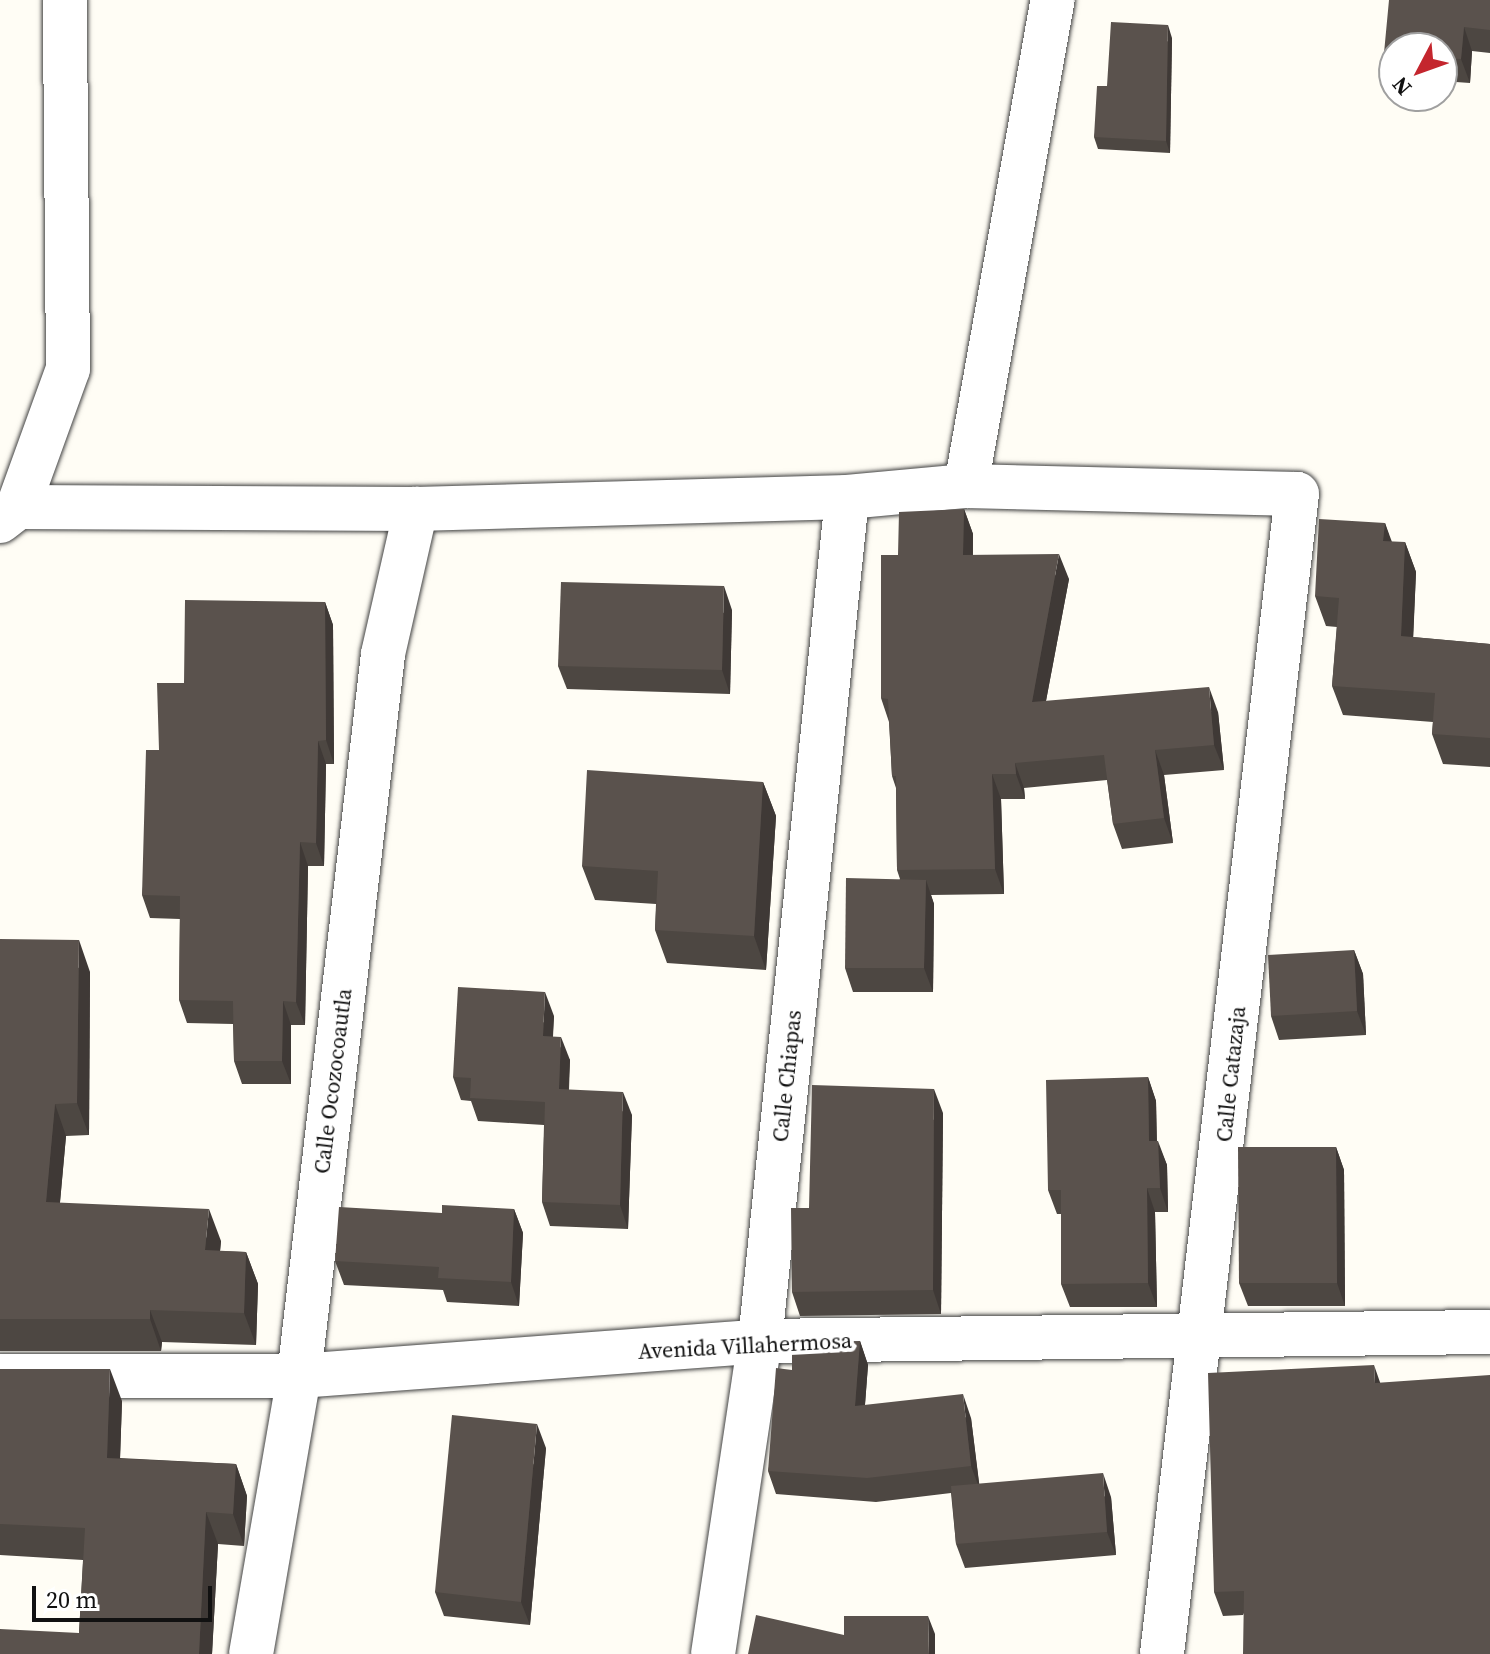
<!DOCTYPE html>
<style>
body{margin:0}
#map{position:relative;width:1490px;height:1654px;overflow:hidden;background:#fffdf5;font-family:"Source Serif 4",serif}
div>[style]{position:absolute}
[style*='--x']{left:calc(var(--x)*1px);top:calc(var(--y)*1px);width:calc(var(--w)*1px);rotate:calc(var(--a)*1deg)}
.roads{filter:drop-shadow(0 0 2px #444) drop-shadow(0 0 2px #444)}
.minor>*{height:44px;margin:-22px;padding:0 22px;transform-origin:22px;border-radius:22px;background:#fff}
.wall>*{inset:0;background:#4d4742}
.shaded-wall>*{inset:0;background:#3f3936}
.building>*{inset:0;background:#5a524d}
span{translate:-50% -50%;white-space:nowrap;text-align:center;line-height:1.15;-webkit-text-stroke:8px #fff;paint-order:stroke}
.street-label{font-size:22px;color:#111}
.north{position:absolute;left:1378px;top:32px;width:80px;height:80px;box-sizing:border-box;background:#fff;border:2px solid #a0a0a0;border-radius:50%;rotate:229deg;font-size:22px;font-weight:700;line-height:32px;text-align:center;color:#111}
.north::after{content:'';display:block;margin:auto;width:28px;height:36px;background:#c4262e;clip-path:polygon(50% 0,100% 100%,50% 72%,0 100%)}
.scale{position:absolute;left:32px;top:1586px;width:180px;height:36px;box-sizing:border-box;border:4px solid #111;border-top:0;padding-left:10px;font-size:24px;line-height:28px;white-space:nowrap;color:#111;-webkit-text-stroke:6px #fff;paint-order:stroke}
</style>
<div id="map">
<div class="roads">
<div class="minor">
<i style="--x:966;--y:486;--w:494;--a:-79.9"></i>
<i style="--x:18;--y:507;--w:398;--a:0.3"></i>
<i style="--x:416;--y:509;--w:431;--a:-1.6"></i>
<i style="--x:847;--y:497;--w:120;--a:-5.3"></i>
<i style="--x:966;--y:486;--w:331;--a:1.4"></i>
<i style="--x:1297;--y:494;--w:1168;--a:96.64"></i>
<i style="--x:0;--y:521;--w:23;--a:-38"></i>
<i style="--x:18;--y:507;--w:147;--a:-70.1"></i>
<i style="--x:68;--y:369;--w:369;--a:-90.5"></i>
<i style="--x:0;--y:1376;--w:299;--a:0"></i>
<i style="--x:299;--y:1376;--w:462;--a:-4.3"></i>
<i style="--x:760;--y:1341;--w:730;--a:-0.71"></i>
<i style="--x:251;--y:1654;--w:282;--a:-80.2"></i>
<i style="--x:299;--y:1376;--w:727;--a:-83.36"></i>
<i style="--x:383;--y:654;--w:149;--a:-77.2"></i>
<i style="--x:713;--y:1654;--w:317;--a:-81.5"></i>
<i style="--x:760;--y:1341;--w:848;--a:-84.11"></i>
</div>
</div>
<div class="wall">
<i style="clip-path:polygon(1490px 0,1490px 53px,1472px 51px,1470px 83px,1442px 81px,1442px 48px,1394px 48px,1394px 77px,1393px 76px,1384px 53px)"></i>
<i style="clip-path:polygon(1172px 38px,1170px 153px,1098px 149px,1094px 137px,1107px 86px)"></i>
<i style="clip-path:polygon(964px 509px,973px 534px,973px 555px,1069px 579px,1046px 701px,1218px 712px,1224px 770px,1164px 775px,1173px 843px,1122px 849px,1113px 824px,1107px 780px,1024px 788px,1025px 799px,1001px 799px,1004px 894px,931px 895px,934px 904px,933px 992px,853px 992px,845px 968px,900px 879px,897px 870px,896px 788px,892px 776px,889px 722px,881px 698px,898px 555px)"></i>
<i style="clip-path:polygon(1385px 523px,1391px 542px,1405px 542px,1416px 572px,1413px 637px,1490px 644px,1490px 767px,1443px 764px,1432px 734px,1433px 722px,1343px 715px,1332px 686px,1337px 627px,1326px 626px,1315px 596px)"></i>
<i style="clip-path:polygon(325px 602px,333px 625px,334px 764px,326px 764px,324px 866px,308px 866px,305px 1025px,291px 1025px,291px 1084px,242px 1084px,234px 1061px,233px 1024px,187px 1023px,179px 1000px,180px 919px,150px 918px,142px 895px,159px 750px,184px 683px)"></i>
<i style="clip-path:polygon(732px 610px,730px 694px,567px 689px,558px 666px)"></i>
<i style="clip-path:polygon(763px 782px,776px 816px,766px 970px,667px 963px,655px 930px,656px 904px,595px 900px,582px 866px)"></i>
<i style="clip-path:polygon(0 939px,90px 972px,89px 1135px,66px 1136px,60px 1203px,221px 1241px,220px 1251px,246px 1252px,258px 1284px,256px 1345px,162px 1342px,161px 1351px,0 1351px)"></i>
<i style="clip-path:polygon(1354px 950px,1363px 974px,1366px 1035px,1279px 1040px,1271px 1016px)"></i>
<i style="clip-path:polygon(554px 1016px,553px 1037px,570px 1060px,569px 1090px,632px 1115px,628px 1229px,550px 1226px,542px 1202px,544px 1125px,478px 1121px,471px 1101px,461px 1100px,453px 1077px)"></i>
<i style="clip-path:polygon(1148px 1077px,1156px 1101px,1157px 1141px,1167px 1165px,1168px 1212px,1155px 1212px,1157px 1307px,1070px 1307px,1061px 1284px,1061px 1214px,1057px 1214px,1048px 1190px)"></i>
<i style="clip-path:polygon(943px 1113px,941px 1314px,800px 1316px,792px 1292px,809px 1208px)"></i>
<i style="clip-path:polygon(1336px 1147px,1344px 1170px,1345px 1306px,1248px 1306px,1239px 1283px)"></i>
<i style="clip-path:polygon(514px 1209px,523px 1233px,519px 1306px,447px 1302px,443px 1290px,344px 1285px,335px 1261px,442px 1213px)"></i>
<i style="clip-path:polygon(860px 1341px,868px 1365px,865px 1405px,971px 1418px,979px 1484px,1111px 1497px,1116px 1555px,965px 1568px,956px 1544px,951px 1493px,876px 1502px,776px 1494px,768px 1471px,792px 1370px)"></i>
<i style="clip-path:polygon(1374px 1365px,1243px 1615px,1223px 1616px,1214px 1592px)"></i>
<i style="clip-path:polygon(0 1369px,122px 1401px,120px 1458px,236px 1464px,247px 1496px,244px 1546px,218px 1544px,212px 1654px,0 1654px,79px 1633px,83px 1560px,0 1555px)"></i>
<i style="clip-path:polygon(546px 1448px,530px 1625px,444px 1616px,435px 1592px)"></i>
</div>
<div class="shaded-wall">
<i style="clip-path:polygon(1168px 25px,1172px 38px,1170px 153px,1166px 141px)"></i>
<i style="clip-path:polygon(1464px 27px,1472px 51px,1470px 83px,1461px 59px)"></i>
<i style="clip-path:polygon(964px 509px,973px 534px,972px 580px,963px 555px)"></i>
<i style="clip-path:polygon(1385px 523px,1396px 553px,1383px 541px)"></i>
<i style="clip-path:polygon(1405px 542px,1416px 572px,1412px 666px,1401px 636px)"></i>
<i style="clip-path:polygon(1059px 554px,1069px 579px,1041px 727px,1032px 702px)"></i>
<i style="clip-path:polygon(724px 586px,732px 610px,730px 694px,722px 670px)"></i>
<i style="clip-path:polygon(325px 602px,333px 625px,334px 764px,326px 740px)"></i>
<i style="clip-path:polygon(1209px 687px,1218px 712px,1224px 770px,1214px 745px)"></i>
<i style="clip-path:polygon(318px 741px,326px 764px,324px 866px,316px 843px)"></i>
<i style="clip-path:polygon(1155px 750px,1164px 775px,1173px 843px,1164px 818px)"></i>
<i style="clip-path:polygon(1015px 763px,1024px 788px,1025px 799px,1016px 774px)"></i>
<i style="clip-path:polygon(992px 774px,1001px 799px,1004px 894px,995px 869px)"></i>
<i style="clip-path:polygon(763px 782px,776px 816px,766px 970px,754px 936px)"></i>
<i style="clip-path:polygon(300px 842px,308px 866px,305px 1025px,296px 1002px)"></i>
<i style="clip-path:polygon(926px 880px,934px 904px,933px 992px,924px 968px)"></i>
<i style="clip-path:polygon(79px 940px,90px 972px,89px 1135px,77px 1103px)"></i>
<i style="clip-path:polygon(1354px 950px,1363px 974px,1366px 1035px,1357px 1011px)"></i>
<i style="clip-path:polygon(545px 992px,554px 1016px,551px 1060px,543px 1036px)"></i>
<i style="clip-path:polygon(283px 1001px,291px 1025px,291px 1084px,282px 1061px)"></i>
<i style="clip-path:polygon(561px 1037px,570px 1060px,567px 1113px,559px 1089px)"></i>
<i style="clip-path:polygon(1148px 1077px,1156px 1101px,1157px 1164px,1149px 1141px)"></i>
<i style="clip-path:polygon(934px 1089px,943px 1113px,941px 1314px,933px 1290px)"></i>
<i style="clip-path:polygon(623px 1092px,632px 1115px,628px 1229px,620px 1205px)"></i>
<i style="clip-path:polygon(55px 1104px,66px 1136px,57px 1234px,46px 1202px)"></i>
<i style="clip-path:polygon(1158px 1141px,1167px 1165px,1168px 1212px,1160px 1188px)"></i>
<i style="clip-path:polygon(1336px 1147px,1344px 1170px,1345px 1306px,1337px 1283px)"></i>
<i style="clip-path:polygon(1147px 1188px,1155px 1212px,1157px 1307px,1148px 1283px)"></i>
<i style="clip-path:polygon(209px 1209px,221px 1241px,217px 1282px,205px 1250px)"></i>
<i style="clip-path:polygon(514px 1209px,523px 1233px,519px 1306px,511px 1282px)"></i>
<i style="clip-path:polygon(246px 1252px,258px 1284px,256px 1345px,244px 1313px)"></i>
<i style="clip-path:polygon(150px 1310px,162px 1342px,161px 1351px,150px 1319px)"></i>
<i style="clip-path:polygon(860px 1341px,868px 1365px,863px 1430px,855px 1406px)"></i>
<i style="clip-path:polygon(1374px 1365px,1382px 1388px,1375px 1383px)"></i>
<i style="clip-path:polygon(110px 1369px,122px 1401px,119px 1490px,107px 1458px)"></i>
<i style="clip-path:polygon(963px 1394px,971px 1418px,980px 1490px,971px 1466px)"></i>
<i style="clip-path:polygon(537px 1424px,546px 1448px,530px 1625px,521px 1602px)"></i>
<i style="clip-path:polygon(236px 1464px,247px 1496px,244px 1546px,233px 1514px)"></i>
<i style="clip-path:polygon(1103px 1473px,1111px 1497px,1116px 1555px,1107px 1532px)"></i>
<i style="clip-path:polygon(206px 1512px,218px 1544px,212px 1654px,199px 1654px)"></i>
<i style="clip-path:polygon(928px 1616px,935px 1634px,935px 1654px,929px 1654px)"></i>
</div>
<div class="building">
<i style="clip-path:polygon(1389px 0,1490px 0,1490px 30px,1464px 27px,1461px 59px,1442px 58px,1442px 48px,1394px 48px,1394px 54px,1384px 53px)"></i>
<i style="clip-path:polygon(1111px 22px,1168px 25px,1166px 141px,1094px 137px,1097px 86px,1107px 86px)"></i>
<i style="clip-path:polygon(964px 509px,963px 555px,1059px 554px,1032px 702px,1209px 687px,1214px 745px,1155px 750px,1164px 818px,1113px 824px,1104px 755px,1015px 763px,1016px 774px,992px 774px,995px 869px,897px 870px,896px 776px,892px 776px,888px 699px,881px 698px,881px 555px,898px 555px,899px 512px)"></i>
<i style="clip-path:polygon(1319px 519px,1385px 523px,1383px 541px,1405px 542px,1401px 636px,1490px 644px,1490px 738px,1432px 734px,1435px 693px,1332px 686px,1339px 598px,1315px 596px)"></i>
<i style="clip-path:polygon(561px 582px,724px 586px,722px 670px,558px 666px)"></i>
<i style="clip-path:polygon(185px 600px,325px 602px,326px 740px,318px 741px,316px 843px,300px 842px,296px 1002px,283px 1001px,282px 1061px,234px 1061px,233px 1001px,179px 1000px,180px 896px,142px 895px,146px 750px,159px 750px,157px 683px,184px 683px)"></i>
<i style="clip-path:polygon(587px 770px,763px 782px,754px 936px,655px 930px,658px 871px,582px 866px)"></i>
<i style="clip-path:polygon(846px 878px,926px 880px,924px 968px,845px 968px)"></i>
<i style="clip-path:polygon(0 939px,79px 940px,77px 1103px,55px 1104px,46px 1202px,209px 1209px,205px 1250px,246px 1252px,244px 1313px,150px 1310px,150px 1319px,0 1319px)"></i>
<i style="clip-path:polygon(1354px 950px,1357px 1011px,1271px 1016px,1268px 955px)"></i>
<i style="clip-path:polygon(458px 987px,545px 992px,543px 1036px,561px 1037px,559px 1089px,623px 1092px,620px 1205px,542px 1202px,545px 1102px,470px 1098px,471px 1078px,453px 1077px)"></i>
<i style="clip-path:polygon(1148px 1077px,1149px 1141px,1158px 1141px,1160px 1188px,1147px 1188px,1148px 1283px,1061px 1284px,1061px 1190px,1048px 1190px,1046px 1080px)"></i>
<i style="clip-path:polygon(812px 1085px,934px 1089px,933px 1290px,792px 1292px,791px 1208px,809px 1208px)"></i>
<i style="clip-path:polygon(1238px 1147px,1336px 1147px,1337px 1283px,1239px 1283px)"></i>
<i style="clip-path:polygon(442px 1205px,514px 1209px,511px 1282px,438px 1278px,439px 1267px,335px 1261px,339px 1207px,442px 1213px)"></i>
<i style="clip-path:polygon(860px 1341px,855px 1406px,963px 1394px,971px 1466px,867px 1478px,768px 1471px,776px 1368px,792px 1370px,792px 1342px)"></i>
<i style="clip-path:polygon(1374px 1365px,1375px 1383px,1490px 1375px,1490px 1654px,1243px 1654px,1244px 1591px,1214px 1592px,1208px 1373px)"></i>
<i style="clip-path:polygon(0 1369px,110px 1369px,107px 1458px,236px 1464px,233px 1514px,206px 1512px,199px 1654px,0 1654px,0 1629px,79px 1633px,85px 1528px,0 1524px)"></i>
<i style="clip-path:polygon(452px 1415px,537px 1424px,521px 1602px,435px 1592px)"></i>
<i style="clip-path:polygon(1103px 1473px,1107px 1532px,956px 1544px,951px 1486px)"></i>
<i style="clip-path:polygon(756px 1615px,844px 1635px,844px 1616px,928px 1616px,929px 1654px,748px 1654px)"></i>
</div>
<div class="street-label">
<span style="left:1231px;top:1074px;rotate:-84deg">Calle Catazaja</span>
<span style="left:787px;top:1076px;rotate:-84deg">Calle Chiapas</span>
<span style="left:333px;top:1081px;rotate:-83deg">Calle Ocozocoautla</span>
<span style="left:745px;top:1346px;rotate:-3deg">Avenida Villahermosa</span>
</div>
<div class="north">N</div>
<div class="scale">20 m</div>
</div>
